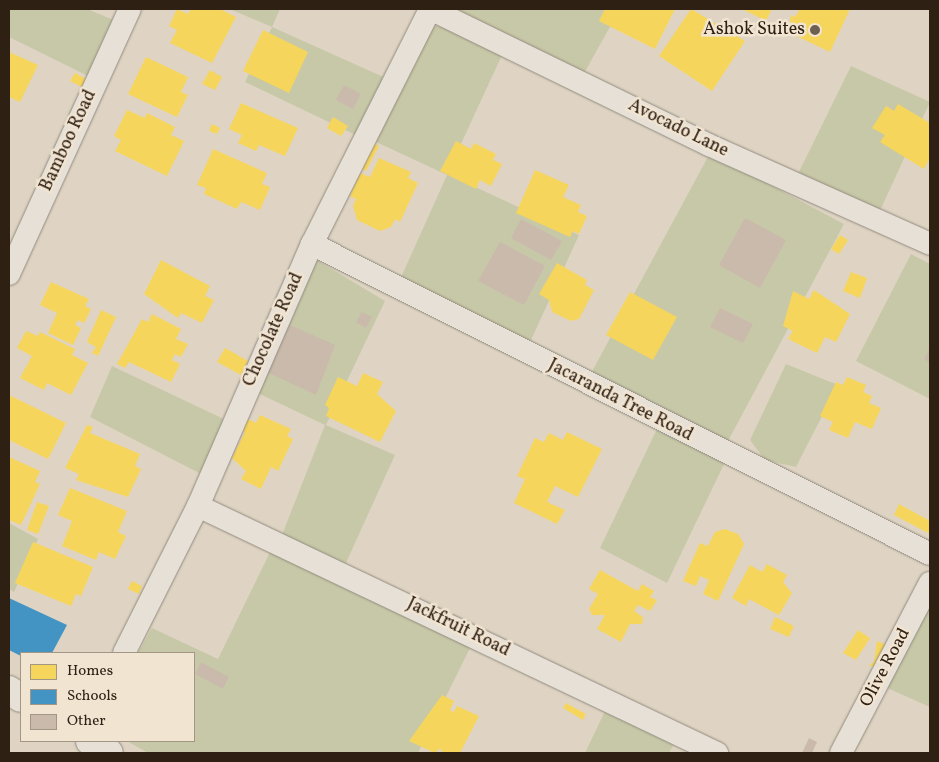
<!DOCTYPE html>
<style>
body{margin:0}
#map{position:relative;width:939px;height:762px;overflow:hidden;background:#dfd4c3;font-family:Vollkorn,serif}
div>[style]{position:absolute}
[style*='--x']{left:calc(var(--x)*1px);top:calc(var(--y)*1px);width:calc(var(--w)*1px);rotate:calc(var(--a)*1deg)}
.green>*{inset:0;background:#c7c8a7}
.homes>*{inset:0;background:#f6d55c}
.schools>*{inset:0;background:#4393c3}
.building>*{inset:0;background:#cabaac}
.roads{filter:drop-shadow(0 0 1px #928a7f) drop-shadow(0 0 1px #928a7f)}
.street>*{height:22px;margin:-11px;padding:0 11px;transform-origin:11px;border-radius:11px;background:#e6e0d7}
.secondary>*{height:28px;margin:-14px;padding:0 14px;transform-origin:14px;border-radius:14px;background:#e6e0d7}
.dots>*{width:14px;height:14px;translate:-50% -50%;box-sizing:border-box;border:2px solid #f1e4d1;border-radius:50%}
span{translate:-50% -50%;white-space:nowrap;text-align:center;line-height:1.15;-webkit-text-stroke:5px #f1e4d1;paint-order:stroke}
.poi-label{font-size:18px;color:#2f2014}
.right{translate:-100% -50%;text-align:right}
.street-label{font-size:18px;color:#2f2014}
.frame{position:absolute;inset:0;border:10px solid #2f2014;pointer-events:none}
.legend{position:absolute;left:20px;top:652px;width:175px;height:90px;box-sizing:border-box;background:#f1e4d1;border:1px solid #a39685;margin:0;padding:6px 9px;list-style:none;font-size:15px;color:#2f2014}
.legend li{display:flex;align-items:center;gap:10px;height:25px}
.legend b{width:25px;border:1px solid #a39685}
</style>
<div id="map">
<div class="green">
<i style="clip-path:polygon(9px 9px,87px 9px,116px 21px,90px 77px,9px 37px)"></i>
<i style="clip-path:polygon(230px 9px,280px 9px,272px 27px,388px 79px,360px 137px,245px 82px,272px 27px)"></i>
<i style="clip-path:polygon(456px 9px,620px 9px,583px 75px)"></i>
<i style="clip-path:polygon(436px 26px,447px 27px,503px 53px,447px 174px,579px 235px,527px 349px,398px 284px,447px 175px,374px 141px,427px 31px)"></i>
<i style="clip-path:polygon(851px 66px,930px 102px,878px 215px,796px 178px)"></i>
<i style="clip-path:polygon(710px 153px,844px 224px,728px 441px,588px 379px)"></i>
<i style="clip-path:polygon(911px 254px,930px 264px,930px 399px,856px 361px)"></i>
<i style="clip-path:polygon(310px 256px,385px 301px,326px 425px,395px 455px,345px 565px,282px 535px,325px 425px,245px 387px)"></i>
<i style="clip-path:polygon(786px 364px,838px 385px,796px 467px,765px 460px,750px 440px)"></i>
<i style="clip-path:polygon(112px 366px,230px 422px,201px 474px,90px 417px)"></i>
<i style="clip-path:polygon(657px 429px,726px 460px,667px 583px,600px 548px)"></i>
<i style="clip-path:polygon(9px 523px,38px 539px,14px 592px,9px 589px)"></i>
<i style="clip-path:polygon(271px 550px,471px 646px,418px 753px,148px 753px,127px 741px,194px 741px,194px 653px,138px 653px,152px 628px,218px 659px)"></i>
<i style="clip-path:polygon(930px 604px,930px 707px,885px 687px)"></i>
<i style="clip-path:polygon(606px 709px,675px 742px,669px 753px,585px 753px)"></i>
</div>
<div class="homes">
<i style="clip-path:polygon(177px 9px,188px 14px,191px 9px,220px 9px,236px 17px,212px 63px,170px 43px,177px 30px,169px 26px)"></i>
<i style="clip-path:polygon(605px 9px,675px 9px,655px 49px,599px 21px)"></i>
<i style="clip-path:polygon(691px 9px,745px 41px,712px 91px,659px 56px)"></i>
<i style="clip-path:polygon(742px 9px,772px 9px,766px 21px)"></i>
<i style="clip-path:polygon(795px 9px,850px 9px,830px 52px,788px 32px,791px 15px,795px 17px,799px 11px)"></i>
<i style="clip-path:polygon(263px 30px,308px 52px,289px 93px,243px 71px)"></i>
<i style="clip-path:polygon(9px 52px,38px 65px,20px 102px,9px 97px)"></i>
<i style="clip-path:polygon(146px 57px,188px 77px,181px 92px,188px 95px,177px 117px,128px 94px)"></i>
<i style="clip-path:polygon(210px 70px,222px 77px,215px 90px,202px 84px)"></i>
<i style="clip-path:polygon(75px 73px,86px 79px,82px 87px,70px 81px)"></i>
<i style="clip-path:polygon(241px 103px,298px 128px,285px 156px,259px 145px,256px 151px,238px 143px,242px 135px,229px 129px)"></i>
<i style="clip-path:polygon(898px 104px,930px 123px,930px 158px,924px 169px,880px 142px,885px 135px,872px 128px,886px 106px,894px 111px)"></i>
<i style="clip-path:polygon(127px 110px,145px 118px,147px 113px,175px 127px,171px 135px,184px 141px,167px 176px,115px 151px,121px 140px,114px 136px)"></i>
<i style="clip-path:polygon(333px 117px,348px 126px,341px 136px,327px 128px)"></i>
<i style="clip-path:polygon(212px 124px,220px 128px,217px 134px,209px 131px)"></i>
<i style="clip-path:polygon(369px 141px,379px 146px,366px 171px,356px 166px)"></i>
<i style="clip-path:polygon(456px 141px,471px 149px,474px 143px,496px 154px,493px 160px,502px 164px,491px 186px,480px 180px,476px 189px,440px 171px)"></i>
<i style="clip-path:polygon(213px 149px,267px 173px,262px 184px,270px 187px,260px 210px,241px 202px,237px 209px,204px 194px,206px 188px,197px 185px)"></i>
<i style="clip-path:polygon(379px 158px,411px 172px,408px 178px,418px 183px,400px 222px,395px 219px,391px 227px,380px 231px,357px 220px,353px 206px,356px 199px,350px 196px,360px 173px,370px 177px)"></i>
<i style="clip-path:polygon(535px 170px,569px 185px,563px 197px,581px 205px,578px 212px,587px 216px,579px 234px,573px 231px,570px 237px,516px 213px)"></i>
<i style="clip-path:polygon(840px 235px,848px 240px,839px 254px,831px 249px)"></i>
<i style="clip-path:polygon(161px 260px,210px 286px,205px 296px,214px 300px,202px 323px,181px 313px,178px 318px,144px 294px)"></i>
<i style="clip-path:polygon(557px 263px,587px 280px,585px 285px,594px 290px,579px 319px,571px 321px,552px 312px,549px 300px,539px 294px)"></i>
<i style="clip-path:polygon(851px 272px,867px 278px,860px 298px,843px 291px)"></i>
<i style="clip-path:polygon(51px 282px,89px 299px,85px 306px,91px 309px,84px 323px,78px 320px,75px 325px,81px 328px,73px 345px,48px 333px,57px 313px,40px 305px)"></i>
<i style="clip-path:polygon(814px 290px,850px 314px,836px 342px,825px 337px,817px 353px,788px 339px,793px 331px,783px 326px,793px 291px,809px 299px)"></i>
<i style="clip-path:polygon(630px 292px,677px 317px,653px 360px,606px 335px)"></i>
<i style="clip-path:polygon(101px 310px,116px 317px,98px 356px,92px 353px,96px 347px,87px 342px)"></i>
<i style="clip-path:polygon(152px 314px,181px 329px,176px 339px,188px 344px,181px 357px,175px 354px,172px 360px,180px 364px,171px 382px,129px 362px,125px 368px,117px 364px,142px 319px,148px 322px)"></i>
<i style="clip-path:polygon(26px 331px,38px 336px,40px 332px,75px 349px,72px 355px,88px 363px,71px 395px,47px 383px,44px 390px,20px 378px,32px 356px,17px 348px)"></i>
<i style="clip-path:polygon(225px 348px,248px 361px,241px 375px,217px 362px)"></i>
<i style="clip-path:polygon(363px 373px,383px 382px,377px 394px,396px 411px,380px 442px,326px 416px,329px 408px,325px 405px,338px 377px,357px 386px)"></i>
<i style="clip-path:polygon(847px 377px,866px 385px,863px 392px,872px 396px,869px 403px,881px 408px,872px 429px,855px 422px,848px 438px,829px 430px,833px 422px,820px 416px,836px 382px,843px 385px)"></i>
<i style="clip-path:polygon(9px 395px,66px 423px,48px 459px,9px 440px)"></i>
<i style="clip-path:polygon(260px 415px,291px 429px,287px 436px,293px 439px,278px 471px,271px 467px,261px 489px,241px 479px,246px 471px,232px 458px,245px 432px,238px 429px,244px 417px,256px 423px)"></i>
<i style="clip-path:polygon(87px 425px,93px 427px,90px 433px,140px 454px,135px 466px,141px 469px,128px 497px,76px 480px,79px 474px,65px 468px)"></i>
<i style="clip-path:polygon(567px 432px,602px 449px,578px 497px,555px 486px,547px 502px,565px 510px,557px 524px,514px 503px,525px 479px,517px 476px,535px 438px,544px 442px,549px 433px,563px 440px)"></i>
<i style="clip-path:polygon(9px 457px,40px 471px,35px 482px,40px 484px,21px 525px,9px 520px)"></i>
<i style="clip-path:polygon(70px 488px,127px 511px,118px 532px,126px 536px,115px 559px,99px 552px,96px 560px,62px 546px,72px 521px,58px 515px)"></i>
<i style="clip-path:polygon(37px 502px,49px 506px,38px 534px,27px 530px)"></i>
<i style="clip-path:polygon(899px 504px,930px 521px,930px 534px,894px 515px)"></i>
<i style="clip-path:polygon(725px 529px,738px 534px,744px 544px,718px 601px,703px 594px,709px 580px,700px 576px,696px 586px,683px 581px,700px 543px,708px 546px,715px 532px)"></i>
<i style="clip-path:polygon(33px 542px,93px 567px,81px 596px,76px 594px,71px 606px,15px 583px)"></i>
<i style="clip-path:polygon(767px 564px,787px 575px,783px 582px,792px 593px,779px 615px,749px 599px,746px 606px,732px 598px,750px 565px,762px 572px)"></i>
<i style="clip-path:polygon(600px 570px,638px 591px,642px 584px,654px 591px,650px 597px,657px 600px,650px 611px,638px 605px,634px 611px,643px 617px,642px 624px,630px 624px,621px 642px,597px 629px,605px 615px,592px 615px,589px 609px,598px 594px,589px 589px)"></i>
<i style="clip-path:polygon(132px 581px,142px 586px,139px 594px,128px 589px)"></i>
<i style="clip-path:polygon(775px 617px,794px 626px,789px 637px,770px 629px)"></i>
<i style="clip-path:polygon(858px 630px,870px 638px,856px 660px,843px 653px)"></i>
<i style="clip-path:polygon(877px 641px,889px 646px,879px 670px,869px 665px,874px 662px)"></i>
<i style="clip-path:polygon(442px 695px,454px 701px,450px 710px,454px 712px,457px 706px,479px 716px,460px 753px,443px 753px,440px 748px,435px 753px,409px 741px)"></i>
<i style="clip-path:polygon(566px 703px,586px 714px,583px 720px,563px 708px)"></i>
</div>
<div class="schools">
<i style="clip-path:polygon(9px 598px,67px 625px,52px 653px,21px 656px,9px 650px)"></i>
</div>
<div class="building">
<i style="clip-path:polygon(344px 85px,361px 94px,353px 109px,336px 100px)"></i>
<i style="clip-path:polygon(745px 218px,786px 240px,760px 288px,719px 265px)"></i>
<i style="clip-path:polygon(521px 219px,562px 241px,551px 260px,511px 238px)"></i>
<i style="clip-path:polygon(500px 242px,545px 266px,524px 305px,478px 281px)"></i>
<i style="clip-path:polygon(720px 308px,753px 324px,743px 343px,710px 327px)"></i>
<i style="clip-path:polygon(362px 312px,372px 317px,366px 328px,356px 322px)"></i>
<i style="clip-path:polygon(290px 325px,335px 345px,316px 395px,267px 372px)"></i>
<i style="clip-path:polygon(930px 348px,930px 363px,924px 359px)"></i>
<i style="clip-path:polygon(201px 662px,229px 677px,223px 689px,195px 674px)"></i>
<i style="clip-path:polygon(809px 738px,817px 742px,812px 753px,802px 753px)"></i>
</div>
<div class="roads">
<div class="street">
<i style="--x:430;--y:9;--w:310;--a:26"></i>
<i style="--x:709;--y:145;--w:242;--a:24.1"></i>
<i style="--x:312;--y:244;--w:691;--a:26.64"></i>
<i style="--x:9;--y:274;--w:291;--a:-65.5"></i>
<i style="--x:198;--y:506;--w:575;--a:25.45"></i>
<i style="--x:124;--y:653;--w:165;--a:-63.3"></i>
<i style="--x:198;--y:506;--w:286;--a:-66.5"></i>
<i style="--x:312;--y:244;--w:263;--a:-63.3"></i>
<i style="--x:841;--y:753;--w:192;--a:-62.4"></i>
</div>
<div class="secondary">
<i style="--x:9;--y:690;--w:14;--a:34"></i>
<i style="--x:90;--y:741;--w:22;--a:32"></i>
</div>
</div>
<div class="dots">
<i style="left:815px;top:30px;background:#6d5f51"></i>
</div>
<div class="poi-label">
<span class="right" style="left:805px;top:30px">Ashok Suites</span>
</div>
<div class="street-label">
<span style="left:678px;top:129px;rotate:26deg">Avocado Lane</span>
<span style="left:69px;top:141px;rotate:-65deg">Bamboo Road</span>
<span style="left:274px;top:330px;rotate:-66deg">Chocolate Road</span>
<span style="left:620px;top:401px;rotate:27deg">Jacaranda Tree Road</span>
<span style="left:458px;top:628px;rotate:26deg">Jackfruit Road</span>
<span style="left:886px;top:668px;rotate:-62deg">Olive Road</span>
</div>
<div class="frame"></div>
<ul class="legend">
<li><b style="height:14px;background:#f6d55c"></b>Homes</li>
<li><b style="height:14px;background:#4393c3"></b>Schools</li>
<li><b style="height:14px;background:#cabaac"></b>Other</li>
</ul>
</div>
